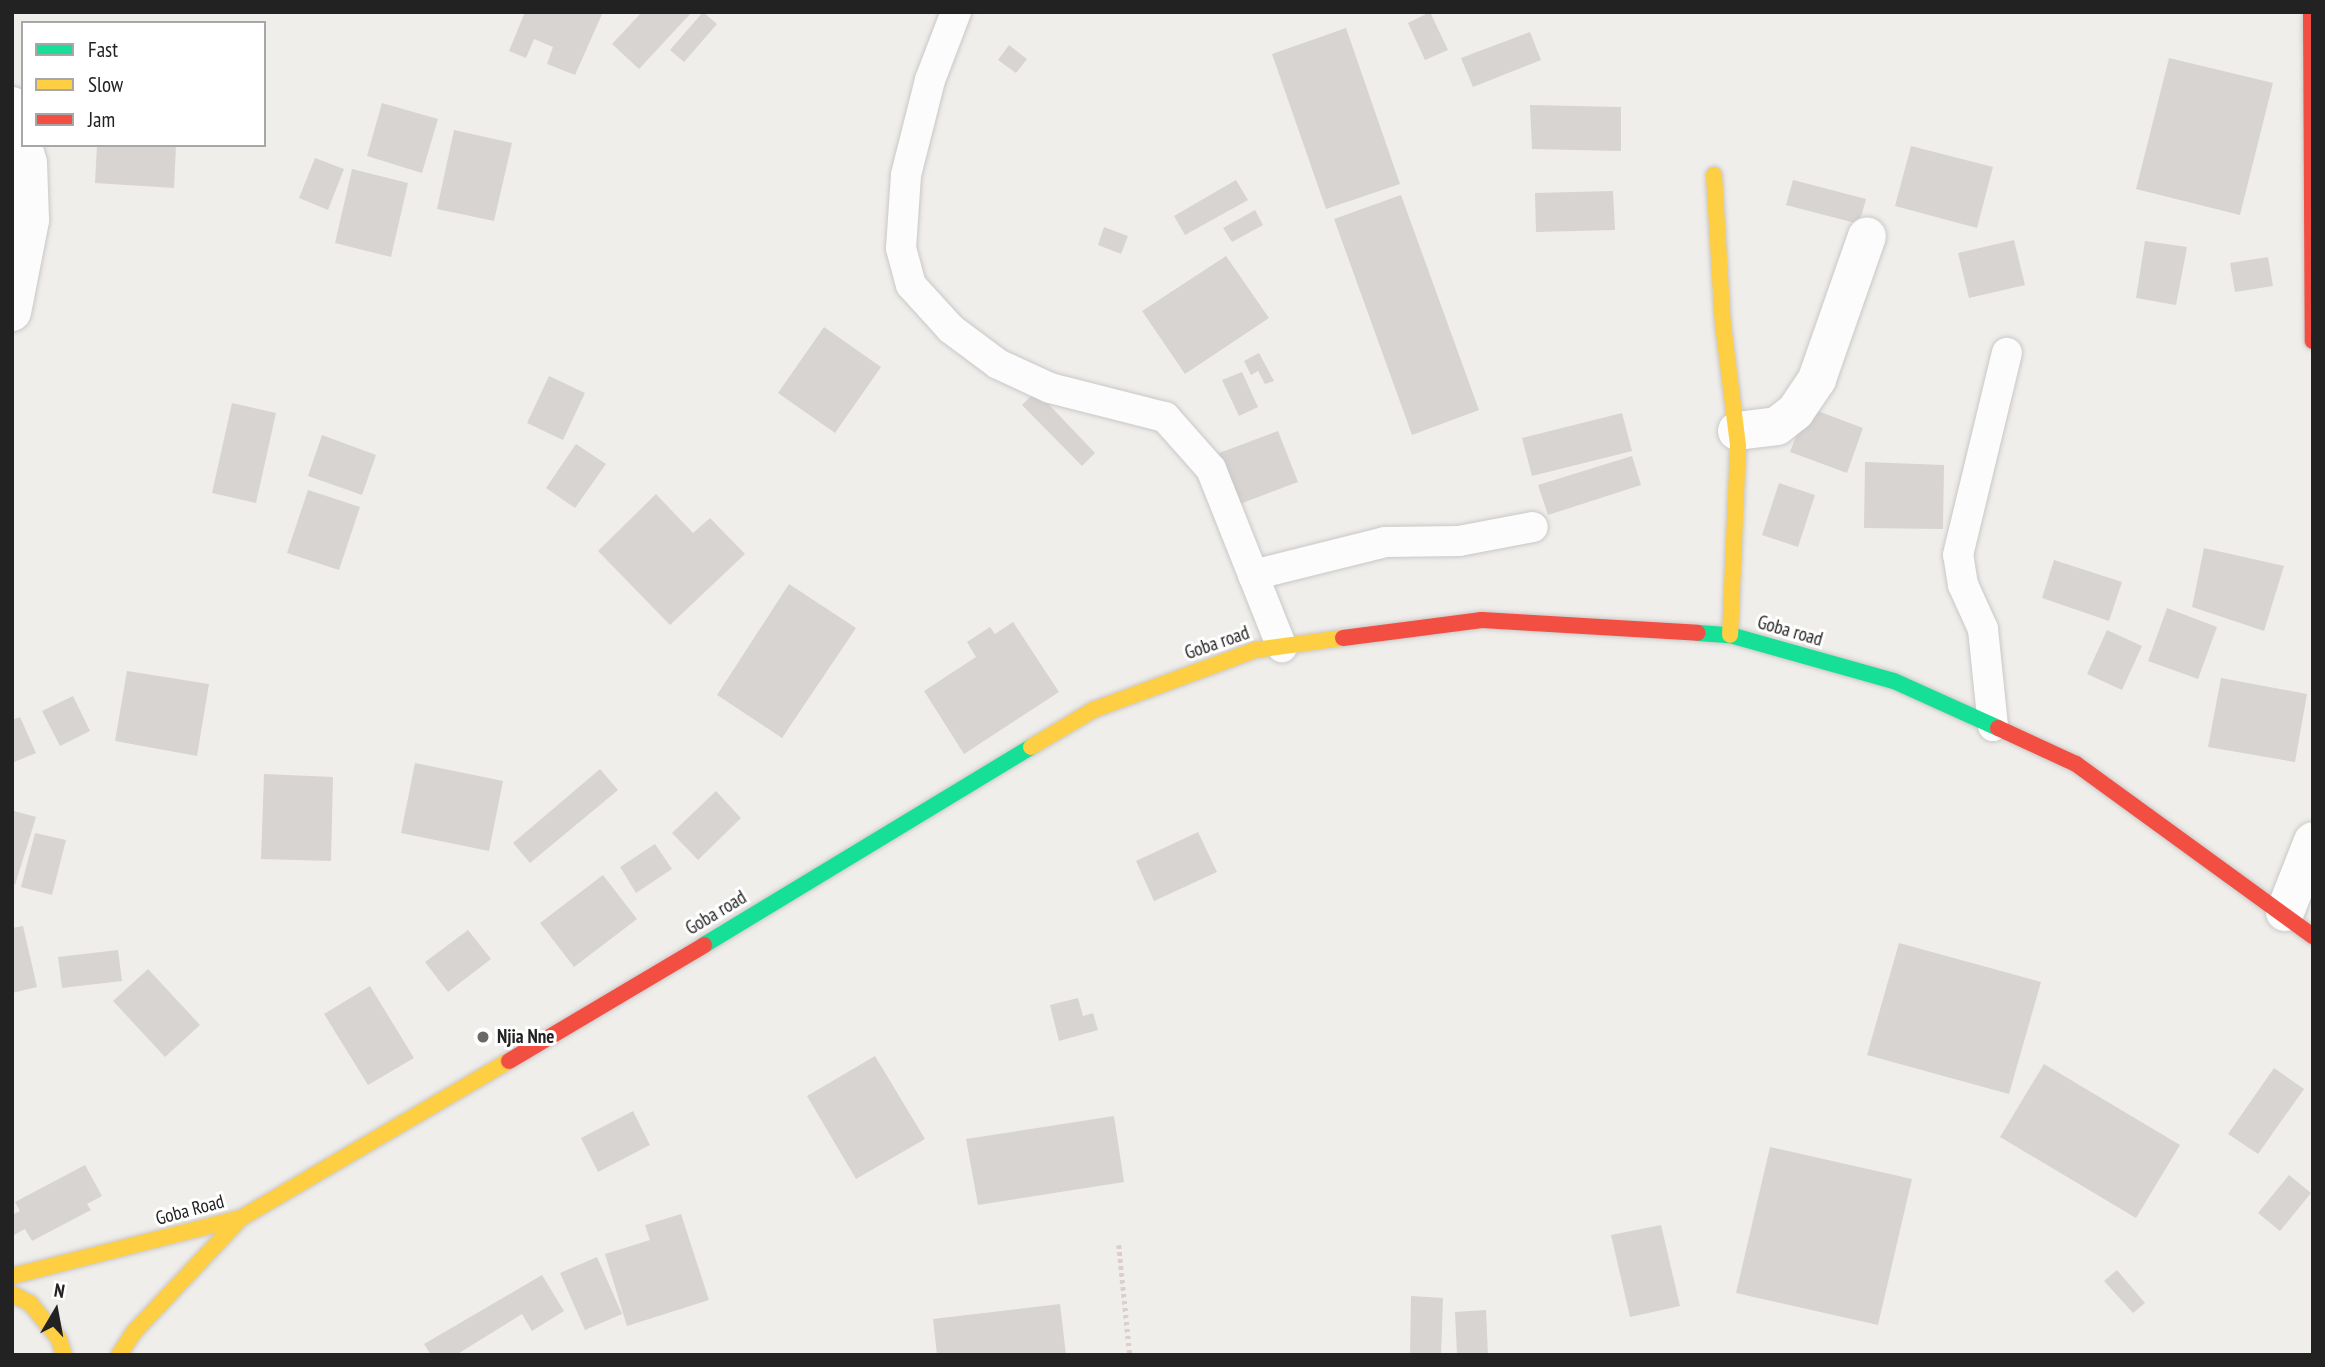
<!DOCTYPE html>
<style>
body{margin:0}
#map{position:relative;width:2325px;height:1367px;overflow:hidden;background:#f0eeeb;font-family:"PT Sans Narrow",sans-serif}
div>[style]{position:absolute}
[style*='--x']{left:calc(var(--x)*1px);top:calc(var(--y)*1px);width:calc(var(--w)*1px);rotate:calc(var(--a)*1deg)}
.building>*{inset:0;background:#d7d4d2}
.path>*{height:4.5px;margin-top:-2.25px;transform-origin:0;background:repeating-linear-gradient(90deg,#dccecd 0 3.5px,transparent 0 7px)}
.roads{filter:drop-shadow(0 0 2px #c9c8c7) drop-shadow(0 0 2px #c9c8c7)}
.lane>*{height:30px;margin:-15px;padding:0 15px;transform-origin:15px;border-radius:15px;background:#fdfcfc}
.street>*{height:38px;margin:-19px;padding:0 19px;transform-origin:19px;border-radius:19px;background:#fdfcfc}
.fast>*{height:16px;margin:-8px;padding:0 8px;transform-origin:8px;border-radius:8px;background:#16e098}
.slow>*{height:16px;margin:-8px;padding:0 8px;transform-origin:8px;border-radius:8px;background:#ffcf43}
.jam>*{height:16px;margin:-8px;padding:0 8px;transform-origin:8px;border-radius:8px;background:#f24e42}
.dots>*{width:19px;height:19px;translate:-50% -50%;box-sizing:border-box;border:4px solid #fff;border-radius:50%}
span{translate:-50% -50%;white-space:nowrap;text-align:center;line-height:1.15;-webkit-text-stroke:6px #fff;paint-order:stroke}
.street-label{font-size:19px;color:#222}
.poi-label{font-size:19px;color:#222;font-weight:700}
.left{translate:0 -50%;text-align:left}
.frame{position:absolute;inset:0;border:14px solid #222;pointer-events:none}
.legend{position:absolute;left:21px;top:21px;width:245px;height:126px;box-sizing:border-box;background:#fff;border:2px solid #a7a7a7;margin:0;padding:9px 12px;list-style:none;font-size:21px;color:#222}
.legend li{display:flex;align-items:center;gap:14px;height:35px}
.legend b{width:35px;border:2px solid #a7a7a7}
.north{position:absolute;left:21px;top:1276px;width:70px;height:70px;-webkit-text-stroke:5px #fff;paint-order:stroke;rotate:10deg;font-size:19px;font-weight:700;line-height:28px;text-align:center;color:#222}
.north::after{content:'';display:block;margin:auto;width:24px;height:32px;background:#222;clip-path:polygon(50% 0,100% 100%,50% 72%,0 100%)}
</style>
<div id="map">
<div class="building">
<i style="clip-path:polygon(525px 12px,603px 12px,575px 75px,547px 64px,553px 47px,534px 39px,526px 58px,509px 51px)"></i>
<i style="clip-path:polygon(642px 12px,692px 12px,639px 69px,612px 44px)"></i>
<i style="clip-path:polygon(703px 12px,717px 24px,684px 62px,670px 50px)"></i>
<i style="clip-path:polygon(1430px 12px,1448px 50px,1425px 60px,1408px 23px)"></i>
<i style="clip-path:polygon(1346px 28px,1400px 184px,1326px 209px,1272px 54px)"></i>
<i style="clip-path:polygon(1530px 32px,1541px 60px,1473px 87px,1461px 58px)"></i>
<i style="clip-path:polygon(1009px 45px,1027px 59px,1016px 73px,998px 60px)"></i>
<i style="clip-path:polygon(2169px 58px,2273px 83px,2240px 215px,2136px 189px)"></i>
<i style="clip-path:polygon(382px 103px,438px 119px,422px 173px,367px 156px)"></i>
<i style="clip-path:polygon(1530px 105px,1621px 107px,1621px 151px,1532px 149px)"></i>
<i style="clip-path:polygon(454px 130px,512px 143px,494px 221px,437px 209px)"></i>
<i style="clip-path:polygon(97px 145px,176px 145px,174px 188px,95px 183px)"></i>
<i style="clip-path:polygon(1911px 146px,1993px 167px,1977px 228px,1895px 206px)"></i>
<i style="clip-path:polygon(315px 158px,344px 169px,328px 210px,299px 198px)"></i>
<i style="clip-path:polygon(352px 169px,408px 183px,391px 257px,335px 243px)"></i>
<i style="clip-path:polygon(1236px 180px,1248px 200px,1185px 235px,1174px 216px)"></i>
<i style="clip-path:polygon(1793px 180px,1866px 199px,1859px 224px,1786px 205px)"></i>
<i style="clip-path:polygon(1613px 191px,1615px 230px,1536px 232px,1535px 193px)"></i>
<i style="clip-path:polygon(1401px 195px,1479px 410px,1412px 435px,1334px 219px)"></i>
<i style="clip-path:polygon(1255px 210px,1263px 225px,1232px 242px,1223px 228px)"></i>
<i style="clip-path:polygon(1104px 227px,1128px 236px,1121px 254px,1098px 245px)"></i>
<i style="clip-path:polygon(2014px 240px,2025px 285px,1969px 298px,1958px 253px)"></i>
<i style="clip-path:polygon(2145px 241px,2187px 247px,2176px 305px,2136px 298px)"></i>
<i style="clip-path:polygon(1226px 256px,1269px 318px,1185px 374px,1142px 311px)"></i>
<i style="clip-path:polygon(2268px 257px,2273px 286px,2235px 292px,2230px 263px)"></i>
<i style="clip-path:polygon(824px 327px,881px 367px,835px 433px,778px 393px)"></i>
<i style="clip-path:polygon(1259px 353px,1274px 381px,1265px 384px,1258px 371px,1251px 375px,1244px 361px)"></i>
<i style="clip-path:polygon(1242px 372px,1258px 407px,1239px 416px,1222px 380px)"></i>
<i style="clip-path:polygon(549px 376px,585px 393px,563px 440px,527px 423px)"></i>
<i style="clip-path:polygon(1036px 391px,1095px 453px,1082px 466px,1022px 405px)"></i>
<i style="clip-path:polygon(232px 403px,276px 413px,256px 503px,212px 493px)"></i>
<i style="clip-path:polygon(1807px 407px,1863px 428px,1847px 473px,1790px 452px)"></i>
<i style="clip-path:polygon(1622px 413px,1632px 451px,1532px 476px,1522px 438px)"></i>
<i style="clip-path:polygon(1278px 431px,1298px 482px,1240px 504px,1219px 453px)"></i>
<i style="clip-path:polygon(322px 435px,376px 455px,362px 495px,308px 476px)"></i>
<i style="clip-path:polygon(576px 444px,606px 464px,575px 508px,546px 488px)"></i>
<i style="clip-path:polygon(1632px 456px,1641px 485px,1548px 515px,1538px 485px)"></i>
<i style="clip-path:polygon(1865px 462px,1944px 465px,1943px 529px,1864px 528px)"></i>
<i style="clip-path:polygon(1779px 483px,1815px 495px,1798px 547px,1762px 535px)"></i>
<i style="clip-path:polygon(308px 490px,360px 507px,339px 570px,287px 553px)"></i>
<i style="clip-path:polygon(656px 494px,693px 533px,710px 518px,745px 554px,670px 625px,598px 551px)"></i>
<i style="clip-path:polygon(2204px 548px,2284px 566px,2264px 631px,2192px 607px)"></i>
<i style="clip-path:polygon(2054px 560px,2122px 582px,2109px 621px,2042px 598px)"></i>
<i style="clip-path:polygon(789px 584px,856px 628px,782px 738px,717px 695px)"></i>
<i style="clip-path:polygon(2167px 608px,2217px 627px,2198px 679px,2148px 661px)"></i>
<i style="clip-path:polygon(1013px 622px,1059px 692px,964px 754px,924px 691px,976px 657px,967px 642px,990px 627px,995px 634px)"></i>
<i style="clip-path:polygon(2107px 630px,2142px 646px,2122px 690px,2087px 674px)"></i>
<i style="clip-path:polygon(127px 671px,209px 684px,197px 756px,115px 741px)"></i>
<i style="clip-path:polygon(2221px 678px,2307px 694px,2295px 762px,2208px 747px)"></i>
<i style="clip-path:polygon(73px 696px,90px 731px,60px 746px,42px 711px)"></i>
<i style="clip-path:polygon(20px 717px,36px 753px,12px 763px,12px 720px)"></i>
<i style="clip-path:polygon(415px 763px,503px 781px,489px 851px,401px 833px)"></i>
<i style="clip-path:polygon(600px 769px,618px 790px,530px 863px,513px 843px)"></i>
<i style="clip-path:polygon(264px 774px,333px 777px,331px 861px,261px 859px)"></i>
<i style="clip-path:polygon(716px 791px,741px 818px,698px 860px,672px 833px)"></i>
<i style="clip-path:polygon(14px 811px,36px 817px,15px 885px,12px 884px)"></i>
<i style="clip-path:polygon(1198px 832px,1217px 872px,1154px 901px,1136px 861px)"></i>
<i style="clip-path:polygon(35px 833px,66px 840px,52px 895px,21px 887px)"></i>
<i style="clip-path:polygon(655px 844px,672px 869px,636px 893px,620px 867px)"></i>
<i style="clip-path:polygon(603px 875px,637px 919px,574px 967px,540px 923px)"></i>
<i style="clip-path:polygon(23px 926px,37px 987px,12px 993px,12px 928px)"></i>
<i style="clip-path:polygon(468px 930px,491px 959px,448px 992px,425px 962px)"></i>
<i style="clip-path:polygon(1899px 943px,2041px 982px,2009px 1094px,1867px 1055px)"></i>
<i style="clip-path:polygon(118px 950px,122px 981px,62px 988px,58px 957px)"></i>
<i style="clip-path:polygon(148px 969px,200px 1025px,165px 1057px,113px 1001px)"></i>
<i style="clip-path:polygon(370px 986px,414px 1058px,368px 1085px,324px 1014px)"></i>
<i style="clip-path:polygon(1078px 998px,1083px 1016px,1093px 1013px,1098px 1030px,1059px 1041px,1050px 1005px)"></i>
<i style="clip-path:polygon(875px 1056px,925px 1139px,856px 1179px,807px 1096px)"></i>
<i style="clip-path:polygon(2044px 1064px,2180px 1145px,2136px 1218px,2000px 1137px)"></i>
<i style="clip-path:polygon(2274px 1068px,2304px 1089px,2258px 1154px,2228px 1134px)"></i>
<i style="clip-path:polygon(633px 1111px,650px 1145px,598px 1172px,581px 1138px)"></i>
<i style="clip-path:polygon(1114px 1116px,1124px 1182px,978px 1205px,966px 1139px)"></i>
<i style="clip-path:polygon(1770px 1147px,1912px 1179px,1878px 1325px,1736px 1293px)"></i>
<i style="clip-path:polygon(85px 1165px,102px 1196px,87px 1204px,91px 1210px,32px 1241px,25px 1229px,12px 1236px,12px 1215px,20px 1211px,15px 1202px)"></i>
<i style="clip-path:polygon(2289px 1175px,2311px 1193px,2280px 1231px,2258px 1213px)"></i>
<i style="clip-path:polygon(681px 1214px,709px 1300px,627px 1326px,605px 1254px,650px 1240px,645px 1225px)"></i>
<i style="clip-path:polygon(1661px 1225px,1680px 1306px,1630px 1317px,1611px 1235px)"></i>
<i style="clip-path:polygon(597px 1257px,622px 1314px,585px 1330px,560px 1273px)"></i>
<i style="clip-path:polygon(2117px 1270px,2145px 1303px,2133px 1313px,2104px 1281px)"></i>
<i style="clip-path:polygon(542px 1275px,564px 1311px,532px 1331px,522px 1314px,456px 1355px,431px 1355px,424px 1344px)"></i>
<i style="clip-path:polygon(1411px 1296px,1443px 1298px,1441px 1355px,1410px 1355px)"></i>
<i style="clip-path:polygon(1060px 1304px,1066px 1355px,937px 1355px,933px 1319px)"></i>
<i style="clip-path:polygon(1486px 1310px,1488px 1355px,1457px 1355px,1455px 1312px)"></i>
</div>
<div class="path">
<i style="--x:1119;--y:1245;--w:111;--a:84.3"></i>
</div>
<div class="roads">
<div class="lane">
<i style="--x:956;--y:12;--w:73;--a:110.9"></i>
<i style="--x:930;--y:80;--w:98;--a:104.2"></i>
<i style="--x:906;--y:175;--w:73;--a:93.9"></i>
<i style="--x:901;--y:248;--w:38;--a:75"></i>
<i style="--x:911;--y:285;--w:59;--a:47.7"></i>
<i style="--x:951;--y:329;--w:59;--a:36.7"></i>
<i style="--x:998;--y:364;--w:57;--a:24.8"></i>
<i style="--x:1050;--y:388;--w:119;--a:14.2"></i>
<i style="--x:1165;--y:417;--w:69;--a:48.5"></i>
<i style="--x:1211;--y:469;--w:192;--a:68.3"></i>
<i style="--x:1253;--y:575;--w:136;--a:-14"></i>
<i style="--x:1385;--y:542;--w:74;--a:-0.8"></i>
<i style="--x:1459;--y:541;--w:75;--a:-10.7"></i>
<i style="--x:1993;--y:726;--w:98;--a:-95.9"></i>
<i style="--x:1983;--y:629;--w:48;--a:-114.4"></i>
<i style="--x:1963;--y:585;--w:30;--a:-99"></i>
<i style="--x:1958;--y:555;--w:208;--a:-76.4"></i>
</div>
<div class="street">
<i style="--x:12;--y:106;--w:39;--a:73"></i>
<i style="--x:12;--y:312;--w:94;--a:-78.9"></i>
<i style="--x:30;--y:220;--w:57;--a:-92"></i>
<i style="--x:28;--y:163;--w:19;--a:-106"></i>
<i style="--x:1737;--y:431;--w:40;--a:-7.1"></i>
<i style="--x:1777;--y:426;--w:23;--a:-38"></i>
<i style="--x:1795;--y:412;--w:40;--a:-56"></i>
<i style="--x:1817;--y:379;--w:151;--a:-70.7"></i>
<i style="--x:2285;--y:912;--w:76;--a:-68.5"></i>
</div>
<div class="fast">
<i style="--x:1698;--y:633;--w:32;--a:4"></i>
<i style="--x:1730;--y:635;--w:170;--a:15.7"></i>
<i style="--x:1894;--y:681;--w:114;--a:24.3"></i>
<i style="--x:704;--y:945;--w:382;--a:-31.2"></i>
</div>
<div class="slow">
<i style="--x:1714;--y:175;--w:150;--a:86.6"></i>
<i style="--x:1723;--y:325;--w:122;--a:82.9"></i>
<i style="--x:1738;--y:446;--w:189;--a:92.4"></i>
<i style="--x:1031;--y:747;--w:72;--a:-30.8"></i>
<i style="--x:1093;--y:710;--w:173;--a:-20.3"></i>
<i style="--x:1255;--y:650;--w:89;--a:-7.8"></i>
<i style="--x:12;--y:1276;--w:236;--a:-14.2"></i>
<i style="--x:12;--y:1294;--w:20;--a:27"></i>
<i style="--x:30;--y:1303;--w:46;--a:51.1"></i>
<i style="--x:59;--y:1339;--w:17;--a:73"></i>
<i style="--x:119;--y:1355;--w:27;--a:-57"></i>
<i style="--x:134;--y:1332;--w:156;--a:-46.8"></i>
<i style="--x:241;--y:1218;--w:311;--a:-30.4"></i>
</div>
<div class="jam">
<i style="--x:2311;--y:12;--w:329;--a:89.7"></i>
<i style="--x:1343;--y:638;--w:140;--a:-7.4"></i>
<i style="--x:1482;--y:620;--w:216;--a:3.4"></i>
<i style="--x:1998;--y:728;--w:86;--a:24.8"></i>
<i style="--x:2076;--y:764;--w:293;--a:36"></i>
<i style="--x:509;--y:1061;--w:227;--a:-30.7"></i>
</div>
</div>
<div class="dots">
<i style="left:483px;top:1037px;background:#6a6968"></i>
</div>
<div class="street-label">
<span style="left:1790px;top:631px;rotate:16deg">Goba road</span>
<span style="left:1217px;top:643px;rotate:-19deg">Goba road</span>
<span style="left:716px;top:913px;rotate:-31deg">Goba road</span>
<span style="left:190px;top:1210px;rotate:-15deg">Goba Road</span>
</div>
<div class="poi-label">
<span class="left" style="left:497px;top:1037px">Njia Nne</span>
</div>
<div class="frame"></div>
<ul class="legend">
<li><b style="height:9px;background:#16e098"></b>Fast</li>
<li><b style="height:9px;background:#ffcf43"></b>Slow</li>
<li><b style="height:9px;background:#f24e42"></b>Jam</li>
</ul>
<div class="north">N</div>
</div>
